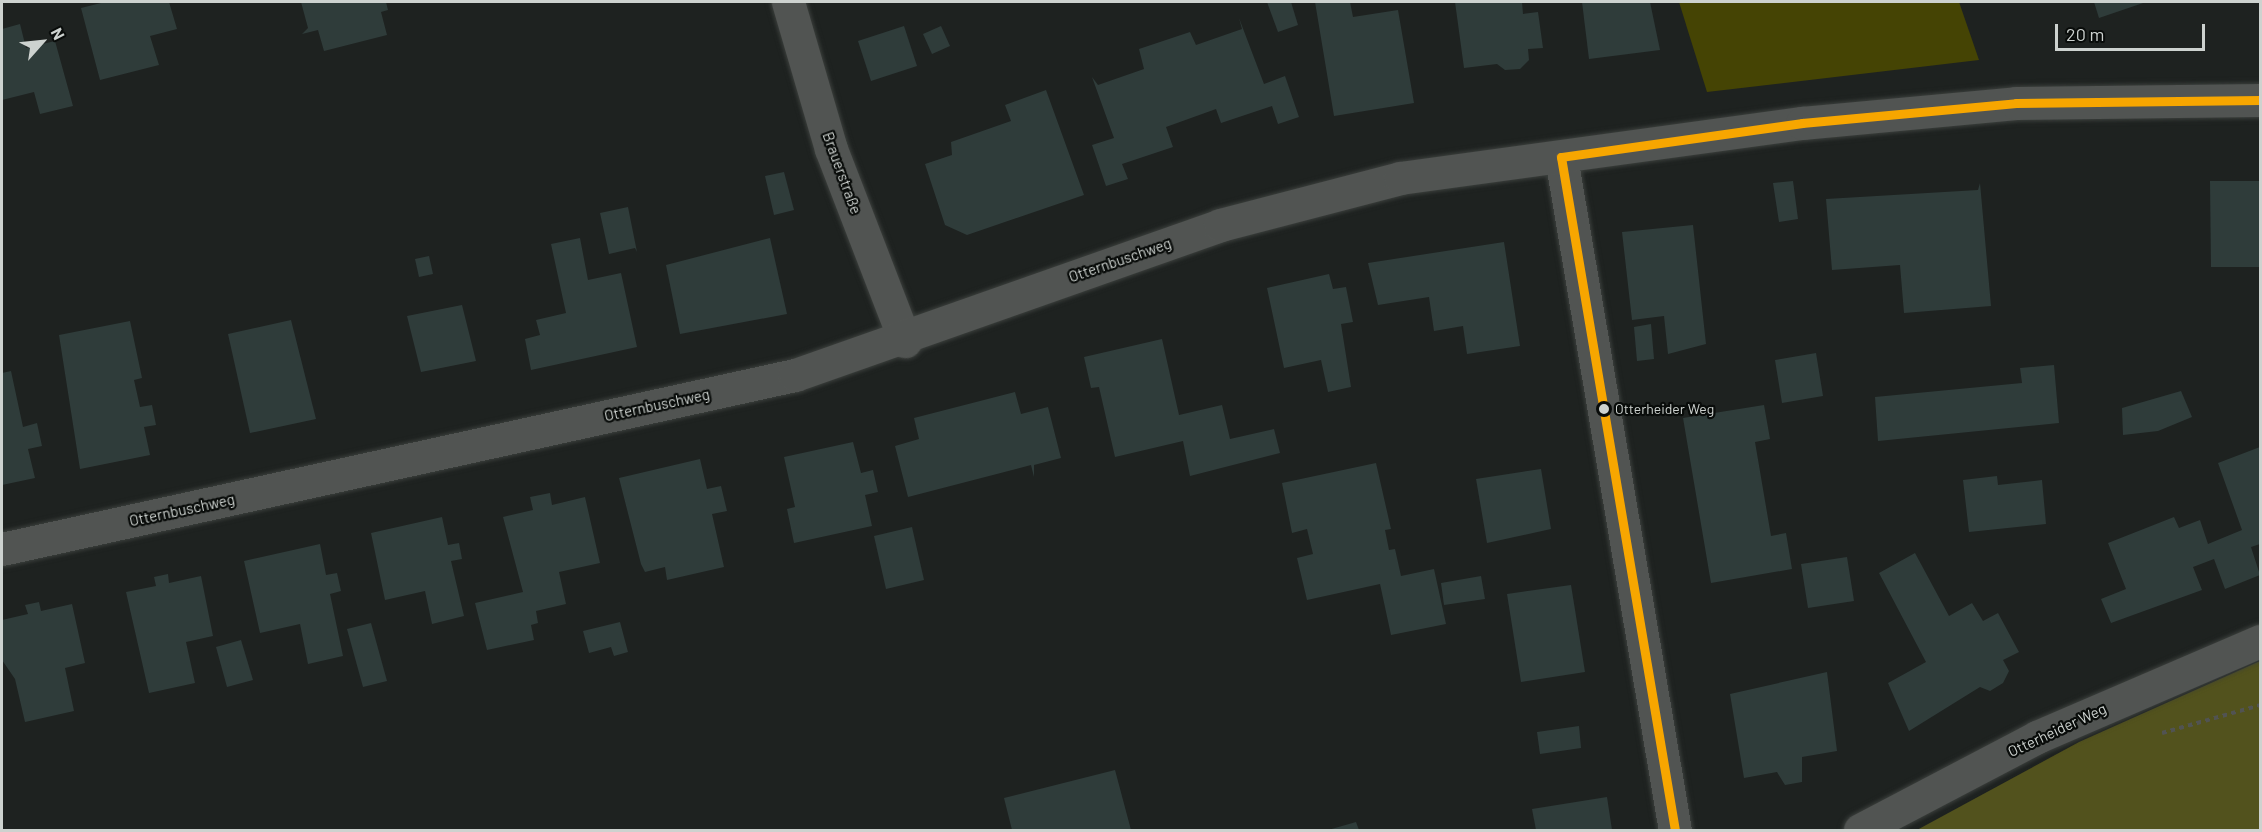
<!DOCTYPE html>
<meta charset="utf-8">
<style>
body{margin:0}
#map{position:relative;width:2262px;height:832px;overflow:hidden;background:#1e2220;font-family:Barlow,sans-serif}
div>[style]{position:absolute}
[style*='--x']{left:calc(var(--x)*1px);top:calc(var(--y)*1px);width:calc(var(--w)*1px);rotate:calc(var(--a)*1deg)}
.green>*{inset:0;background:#454404}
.forest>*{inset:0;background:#52521d}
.building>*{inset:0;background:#2f3c3a}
.path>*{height:4px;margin-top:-2px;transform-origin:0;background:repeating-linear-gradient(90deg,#515352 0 4.5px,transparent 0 9px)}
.roads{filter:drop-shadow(0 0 2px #3b3f3c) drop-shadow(0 0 2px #3b3f3c)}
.street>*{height:33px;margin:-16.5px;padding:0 16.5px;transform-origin:16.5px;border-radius:16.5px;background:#515452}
.bus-1>*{height:9px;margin:-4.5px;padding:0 4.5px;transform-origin:4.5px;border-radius:4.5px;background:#f7a600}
.dots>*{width:16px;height:16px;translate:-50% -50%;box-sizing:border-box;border:3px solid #090c0a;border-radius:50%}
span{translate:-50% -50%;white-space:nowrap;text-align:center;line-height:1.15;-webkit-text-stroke:4.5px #090c0a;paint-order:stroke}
.bus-label{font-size:14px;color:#cdd2cf}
.left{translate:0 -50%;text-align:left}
.street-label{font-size:15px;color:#cdd2cf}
.frame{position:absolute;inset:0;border:3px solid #cdd2cf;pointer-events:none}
.north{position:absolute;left:12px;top:12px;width:60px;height:60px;-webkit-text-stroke:4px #090c0a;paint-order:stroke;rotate:63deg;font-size:16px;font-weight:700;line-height:24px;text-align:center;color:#cdd2cf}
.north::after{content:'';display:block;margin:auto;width:21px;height:27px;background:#cdd2cf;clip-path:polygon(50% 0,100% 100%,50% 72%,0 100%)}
.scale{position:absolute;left:2055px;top:24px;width:150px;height:27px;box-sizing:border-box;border:3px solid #cdd2cf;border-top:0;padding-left:8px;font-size:18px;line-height:21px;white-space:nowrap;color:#cdd2cf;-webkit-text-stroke:4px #090c0a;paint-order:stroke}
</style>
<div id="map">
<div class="green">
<i style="clip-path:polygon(1679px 2px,1959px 2px,1979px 60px,1707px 92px)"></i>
</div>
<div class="forest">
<i style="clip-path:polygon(2260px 661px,2260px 830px,1917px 830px,2079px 742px)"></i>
</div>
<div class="building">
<i style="clip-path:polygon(105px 2px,169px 2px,177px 29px,150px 36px,159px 65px,100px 80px,81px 8px)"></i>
<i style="clip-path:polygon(301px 2px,386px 2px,388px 10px,381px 12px,387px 35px,324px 51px,318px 30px,302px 34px,308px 28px)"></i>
<i style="clip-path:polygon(1267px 2px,1291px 2px,1298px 25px,1278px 32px)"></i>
<i style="clip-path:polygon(1315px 2px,1350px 2px,1353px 17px,1398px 10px,1414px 103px,1334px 116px)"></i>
<i style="clip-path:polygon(1455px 2px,1522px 2px,1523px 14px,1538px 12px,1543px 48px,1528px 49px,1529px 60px,1520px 69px,1505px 70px,1497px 64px,1464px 68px)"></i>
<i style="clip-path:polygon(1582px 2px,1650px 2px,1660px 50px,1589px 59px)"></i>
<i style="clip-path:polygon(2094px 2px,2146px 2px,2099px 18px)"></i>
<i style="clip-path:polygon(1239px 18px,1264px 84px,1285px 76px,1299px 117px,1278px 124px,1272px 106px,1221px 123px,1216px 109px,1166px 127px,1173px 147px,1122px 164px,1128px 179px,1106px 186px,1092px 145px,1114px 138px,1092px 77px,1098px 85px,1144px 69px,1139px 49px,1190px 32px,1196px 45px,1242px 29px)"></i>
<i style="clip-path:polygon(20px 24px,26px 48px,55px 41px,73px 106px,40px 114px,34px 92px,2px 100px,2px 29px)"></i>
<i style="clip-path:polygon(904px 26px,917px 66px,871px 81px,858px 41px)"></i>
<i style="clip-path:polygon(941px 26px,950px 46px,932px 54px,923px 34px)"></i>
<i style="clip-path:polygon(1046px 90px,1084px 195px,967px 235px,945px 225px,925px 164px,952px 155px,951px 142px,1011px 121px,1005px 105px)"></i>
<i style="clip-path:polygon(784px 172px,794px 210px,774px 215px,765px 176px)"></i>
<i style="clip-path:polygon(1793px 181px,1798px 219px,1779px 222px,1773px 183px)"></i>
<i style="clip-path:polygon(2210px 181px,2260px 181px,2260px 267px,2211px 267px)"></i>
<i style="clip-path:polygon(1980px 183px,1991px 306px,1904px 313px,1900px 265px,1832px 270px,1826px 199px,1978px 190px)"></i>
<i style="clip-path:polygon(628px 207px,637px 252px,635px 248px,609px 254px,600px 213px)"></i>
<i style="clip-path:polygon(1693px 225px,1706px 344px,1668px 354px,1664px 316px,1632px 320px,1622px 232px)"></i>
<i style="clip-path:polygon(580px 238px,588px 280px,621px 273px,637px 347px,531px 370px,525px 339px,540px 335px,536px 320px,566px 313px,551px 244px)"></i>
<i style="clip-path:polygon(770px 238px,787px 314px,680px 334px,666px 265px)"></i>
<i style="clip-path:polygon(1504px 242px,1520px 346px,1467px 354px,1463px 326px,1434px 331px,1429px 297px,1378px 305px,1368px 263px)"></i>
<i style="clip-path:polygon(429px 256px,433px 274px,419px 277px,415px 259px)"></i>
<i style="clip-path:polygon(1329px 274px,1333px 289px,1346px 287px,1353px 322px,1341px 324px,1351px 387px,1328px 392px,1321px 360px,1284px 368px,1267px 288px)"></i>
<i style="clip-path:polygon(462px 305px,476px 361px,421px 372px,407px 316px)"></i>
<i style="clip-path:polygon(291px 320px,316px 419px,250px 433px,228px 334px)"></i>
<i style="clip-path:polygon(130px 321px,142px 378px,134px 380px,140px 407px,152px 405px,156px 425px,144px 427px,150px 455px,80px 469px,59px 335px)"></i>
<i style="clip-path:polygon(1651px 324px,1654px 359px,1637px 361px,1634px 327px)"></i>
<i style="clip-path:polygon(1162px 339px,1179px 415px,1222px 405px,1230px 439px,1274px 429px,1280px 453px,1190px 476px,1183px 441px,1115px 457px,1099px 387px,1091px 388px,1084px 357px)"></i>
<i style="clip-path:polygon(1816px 353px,1823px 396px,1782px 403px,1775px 360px)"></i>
<i style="clip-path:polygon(2054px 365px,2059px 423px,1878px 441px,1875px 397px,2022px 383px,2020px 368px)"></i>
<i style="clip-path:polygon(11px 371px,23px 427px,37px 423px,42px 446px,28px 449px,35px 478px,2px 485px,2px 373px)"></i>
<i style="clip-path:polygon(2181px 391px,2192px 417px,2158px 431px,2123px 435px,2122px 408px)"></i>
<i style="clip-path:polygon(1015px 392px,1021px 414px,1048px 407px,1061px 458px,1034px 465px,1034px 477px,1031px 465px,908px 497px,895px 446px,919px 439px,914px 418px)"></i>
<i style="clip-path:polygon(1764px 405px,1770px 439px,1755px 442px,1771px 536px,1786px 533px,1792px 569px,1711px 583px,1683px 418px)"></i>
<i style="clip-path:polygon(853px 442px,861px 473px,873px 470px,878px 492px,865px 495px,872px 526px,794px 543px,787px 509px,795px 507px,784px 457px)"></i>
<i style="clip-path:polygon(2260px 447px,2260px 544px,2251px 547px,2260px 575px,2225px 589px,2214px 559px,2193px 567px,2202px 590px,2111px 623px,2101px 599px,2126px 589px,2108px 543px,2174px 517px,2179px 528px,2200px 520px,2208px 544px,2242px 530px,2218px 463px)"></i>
<i style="clip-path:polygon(700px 459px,707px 489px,721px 486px,727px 511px,712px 514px,724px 567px,667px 580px,665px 567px,645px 572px,641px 564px,619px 478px)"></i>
<i style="clip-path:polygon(1376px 463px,1391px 529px,1385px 530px,1389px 550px,1395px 549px,1401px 576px,1434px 569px,1446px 624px,1391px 635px,1380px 584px,1307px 600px,1297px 558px,1313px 554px,1307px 529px,1292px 533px,1282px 483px)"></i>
<i style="clip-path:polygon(1541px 469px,1551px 529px,1487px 543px,1476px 479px)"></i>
<i style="clip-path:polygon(1997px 476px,1998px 485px,2042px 480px,2046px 524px,1969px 532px,1963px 480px)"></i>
<i style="clip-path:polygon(550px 493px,552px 505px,585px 497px,600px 563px,559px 572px,566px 604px,536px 611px,538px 623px,531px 625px,534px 640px,487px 650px,475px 603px,523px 592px,503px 517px,533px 510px,530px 497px)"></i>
<i style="clip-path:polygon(442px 517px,448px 545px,459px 543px,462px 559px,451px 561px,464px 616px,432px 624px,425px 591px,385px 600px,371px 533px)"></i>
<i style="clip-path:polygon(912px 527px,924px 580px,886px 589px,874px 536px)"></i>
<i style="clip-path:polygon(320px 544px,326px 575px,337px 573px,341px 591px,330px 594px,343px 656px,308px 664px,300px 624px,260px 633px,244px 561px)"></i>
<i style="clip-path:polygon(1915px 553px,1949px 616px,1972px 603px,1983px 621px,1998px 613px,2019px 652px,2003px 660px,2009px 671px,2003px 683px,1990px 691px,1980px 687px,1909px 731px,1888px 683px,1926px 662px,1879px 573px)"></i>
<i style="clip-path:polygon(1847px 557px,1854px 601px,1808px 608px,1801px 564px)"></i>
<i style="clip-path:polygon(168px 574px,169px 583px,201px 576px,213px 636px,186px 642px,195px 683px,149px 693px,126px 592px,156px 586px,154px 577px)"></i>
<i style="clip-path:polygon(1481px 576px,1485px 599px,1444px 605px,1441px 583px)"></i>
<i style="clip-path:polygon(1571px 585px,1585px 672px,1521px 682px,1507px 594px)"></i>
<i style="clip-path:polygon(39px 602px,41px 611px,72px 604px,85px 663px,65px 668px,74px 711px,25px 722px,15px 679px,2px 660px,2px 620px,28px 614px,25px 605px)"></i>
<i style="clip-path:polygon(620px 622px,628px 652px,614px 656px,611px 647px,589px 653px,583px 631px)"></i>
<i style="clip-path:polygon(371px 623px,387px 681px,363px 687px,347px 629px)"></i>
<i style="clip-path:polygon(241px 640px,253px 680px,227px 687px,216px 647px)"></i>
<i style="clip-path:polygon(1827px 672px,1837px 751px,1802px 757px,1802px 782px,1785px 785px,1777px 772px,1744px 778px,1730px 694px)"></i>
<i style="clip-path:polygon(1579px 726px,1581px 748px,1540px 754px,1537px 732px)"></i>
<i style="clip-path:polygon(1115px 770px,1131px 830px,1012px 830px,1004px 798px)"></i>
<i style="clip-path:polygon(1607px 797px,1612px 830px,1536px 830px,1532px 809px)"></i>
<i style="clip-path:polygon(1356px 822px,1359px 830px,1328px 830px)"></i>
</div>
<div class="path">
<i style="--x:2162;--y:733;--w:102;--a:-15.9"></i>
</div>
<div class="roads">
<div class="street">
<i style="--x:788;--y:2;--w:153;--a:73.7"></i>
<i style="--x:831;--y:149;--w:206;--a:68.9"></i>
<i style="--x:1561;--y:157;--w:683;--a:80.39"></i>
<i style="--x:2;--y:549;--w:812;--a:-12.38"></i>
<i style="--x:795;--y:375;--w:451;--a:-19.4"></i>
<i style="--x:1220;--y:225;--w:186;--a:-14.6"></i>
<i style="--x:1400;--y:178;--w:406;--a:-7.8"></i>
<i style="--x:1802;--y:123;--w:215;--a:-5.3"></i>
<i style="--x:2016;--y:103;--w:244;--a:-0.7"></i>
<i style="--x:1860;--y:830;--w:200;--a:-27.7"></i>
<i style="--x:2037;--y:737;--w:243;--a:-23.3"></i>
</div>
</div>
<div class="bus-1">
<i style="--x:1561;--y:157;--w:243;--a:-8"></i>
<i style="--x:1802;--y:123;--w:215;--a:-5.3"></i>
<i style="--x:2016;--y:103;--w:244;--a:-0.7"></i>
<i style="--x:1561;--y:157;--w:683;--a:80.39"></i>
</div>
<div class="dots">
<i style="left:1604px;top:409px;background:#cdd2cf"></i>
</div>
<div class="bus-label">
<span class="left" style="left:1615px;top:409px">Otterheider Weg</span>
</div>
<div class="street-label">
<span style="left:842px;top:173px;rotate:70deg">Brauerstraße</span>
<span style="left:1120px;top:260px;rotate:-19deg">Otternbuschweg</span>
<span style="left:657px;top:405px;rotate:-12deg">Otternbuschweg</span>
<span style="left:182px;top:510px;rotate:-12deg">Otternbuschweg</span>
<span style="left:2057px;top:730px;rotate:-25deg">Otterheider Weg</span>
</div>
<div class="frame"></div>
<div class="north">N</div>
<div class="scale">20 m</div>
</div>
